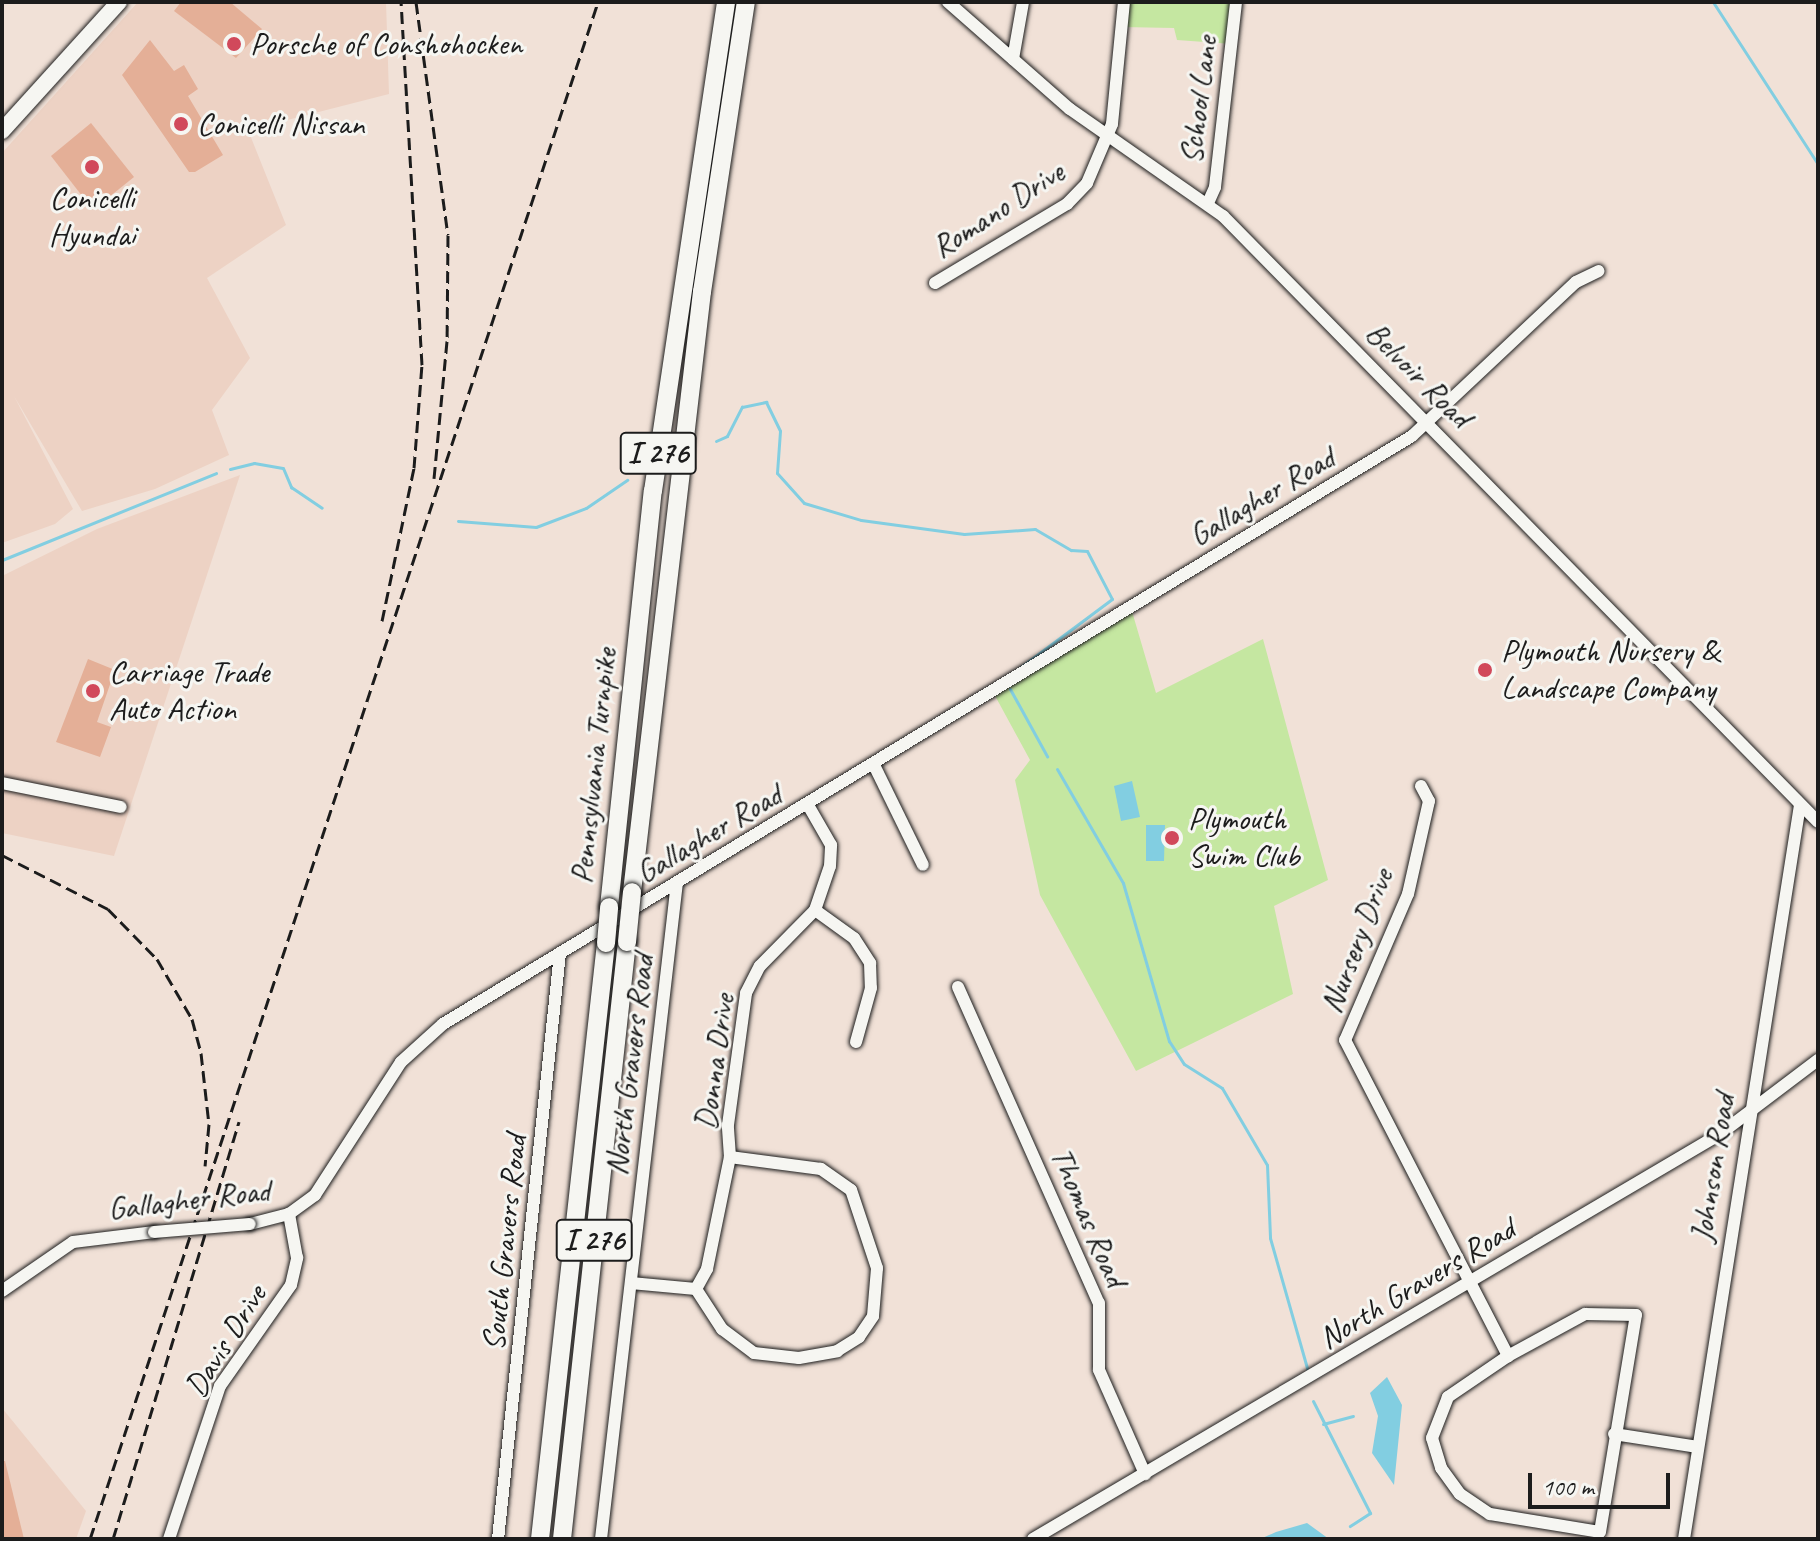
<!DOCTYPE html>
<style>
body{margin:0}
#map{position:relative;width:1820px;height:1541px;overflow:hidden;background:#f1e1d7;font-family:Caveat,sans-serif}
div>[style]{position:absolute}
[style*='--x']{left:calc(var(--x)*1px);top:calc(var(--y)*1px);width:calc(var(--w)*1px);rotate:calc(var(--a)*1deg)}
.built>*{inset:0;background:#edd2c4}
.green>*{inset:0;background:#c5e7a1}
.water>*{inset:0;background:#82cee1}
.stream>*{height:3px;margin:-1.5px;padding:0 1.5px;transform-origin:1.5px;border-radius:1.5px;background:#82cee1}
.building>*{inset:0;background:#e4af97}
.roads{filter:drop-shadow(0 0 2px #1c1c1c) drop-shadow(0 0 2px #1c1c1c)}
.minor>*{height:12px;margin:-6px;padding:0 6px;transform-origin:6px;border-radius:6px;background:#f6f6f2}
.major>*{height:16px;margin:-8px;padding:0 8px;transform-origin:8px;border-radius:8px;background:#f6f6f2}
.highway>*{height:18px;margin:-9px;padding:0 9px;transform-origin:9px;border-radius:9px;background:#f6f6f2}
.rail>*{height:3px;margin-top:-1.5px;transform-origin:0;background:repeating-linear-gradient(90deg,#1c1c1c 0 12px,transparent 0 18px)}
.bridges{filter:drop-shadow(0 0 2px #1c1c1c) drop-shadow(0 0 2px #1c1c1c)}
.minor-bridge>*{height:12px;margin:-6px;padding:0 6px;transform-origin:6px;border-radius:6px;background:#f6f6f2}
.highway-bridge>*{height:18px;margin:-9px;padding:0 9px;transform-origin:9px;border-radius:9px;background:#f6f6f2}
.dots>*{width:22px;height:22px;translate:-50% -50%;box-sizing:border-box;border:4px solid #f6f6f2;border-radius:50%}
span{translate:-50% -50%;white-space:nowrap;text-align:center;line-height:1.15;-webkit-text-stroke:6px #f6f6f2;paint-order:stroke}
.shield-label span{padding:2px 6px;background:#f6f6f2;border:2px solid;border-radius:6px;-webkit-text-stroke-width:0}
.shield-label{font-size:30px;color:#1c1c1c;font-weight:700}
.poi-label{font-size:32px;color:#1c1c1c}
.left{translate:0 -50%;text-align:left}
.street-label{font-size:32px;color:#1c1c1c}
.frame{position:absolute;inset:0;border:4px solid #1c1c1c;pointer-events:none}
.scale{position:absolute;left:1528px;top:1473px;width:142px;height:36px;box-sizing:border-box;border:4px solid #1c1c1c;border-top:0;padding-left:10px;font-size:24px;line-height:28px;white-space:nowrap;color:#1c1c1c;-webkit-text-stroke:6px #f6f6f2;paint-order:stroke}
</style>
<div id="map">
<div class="built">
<i style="clip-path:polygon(138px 2px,386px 2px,389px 94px,248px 130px,286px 225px,207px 278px,250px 358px,212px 410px,229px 455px,155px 489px,82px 511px,14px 396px,73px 509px,55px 524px,2px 543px,2px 153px)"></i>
<i style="clip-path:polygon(240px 475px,114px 856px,2px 833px,2px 576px,97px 529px)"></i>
<i style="clip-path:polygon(2px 1408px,86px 1511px,76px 1539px,2px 1539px)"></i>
</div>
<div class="green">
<i style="clip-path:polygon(1124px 2px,1236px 2px,1232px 44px,1177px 40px,1174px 28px,1122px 27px)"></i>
<i style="clip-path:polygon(1131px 608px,1156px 693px,1263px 639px,1328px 880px,1274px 906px,1293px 994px,1136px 1071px,1040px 895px,1015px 780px,1030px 760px,993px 692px)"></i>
</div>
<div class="water">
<i style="clip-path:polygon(1132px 781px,1140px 817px,1121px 821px,1114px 786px)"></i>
<i style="clip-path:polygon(1146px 825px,1165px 825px,1164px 861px,1146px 861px)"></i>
<i style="clip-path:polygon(1387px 1377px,1402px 1405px,1394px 1485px,1372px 1453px,1378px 1416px,1370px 1393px)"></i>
<i style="clip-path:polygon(1307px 1523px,1329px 1539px,1260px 1539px,1276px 1532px)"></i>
</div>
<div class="stream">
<i style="--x:1713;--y:2;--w:193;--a:57.1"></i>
<i style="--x:716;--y:441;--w:12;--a:-24"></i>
<i style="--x:727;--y:436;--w:33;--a:-63"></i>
<i style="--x:742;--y:407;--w:25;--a:-12"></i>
<i style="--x:766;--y:402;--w:32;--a:64"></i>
<i style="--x:780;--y:431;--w:42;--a:94.1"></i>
<i style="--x:777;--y:473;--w:40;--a:48"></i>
<i style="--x:804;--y:503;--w:59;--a:16.6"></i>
<i style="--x:861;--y:520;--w:104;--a:7.7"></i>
<i style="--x:964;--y:534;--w:71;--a:-4"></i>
<i style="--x:1035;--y:529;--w:42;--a:30.3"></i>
<i style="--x:1071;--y:550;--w:16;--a:4"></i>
<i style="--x:1087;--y:551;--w:54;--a:62.5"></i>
<i style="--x:1112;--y:599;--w:132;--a:143.3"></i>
<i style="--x:230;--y:469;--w:25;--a:-14"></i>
<i style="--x:254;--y:463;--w:29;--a:10"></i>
<i style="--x:283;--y:468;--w:21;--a:67"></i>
<i style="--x:291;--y:487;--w:37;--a:34"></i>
<i style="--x:458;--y:521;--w:78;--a:4.4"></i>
<i style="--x:536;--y:527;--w:53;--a:-20.8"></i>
<i style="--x:586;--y:508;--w:50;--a:-34.3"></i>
<i style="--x:2;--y:560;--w:231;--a:-22.1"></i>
<i style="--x:1010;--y:689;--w:77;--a:61.1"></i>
<i style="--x:1057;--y:769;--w:132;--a:59.9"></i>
<i style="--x:1123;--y:883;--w:165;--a:73.8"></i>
<i style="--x:1169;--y:1041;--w:27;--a:57"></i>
<i style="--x:1184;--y:1064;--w:45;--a:32.3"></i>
<i style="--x:1222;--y:1088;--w:89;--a:59.7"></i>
<i style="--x:1267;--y:1165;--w:73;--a:87.6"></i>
<i style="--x:1270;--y:1238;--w:138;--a:74.1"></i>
<i style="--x:1313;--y:1401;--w:126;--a:63"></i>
<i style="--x:1370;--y:1513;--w:24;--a:147"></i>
<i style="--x:1323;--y:1424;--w:31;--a:-15"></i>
</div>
<div class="building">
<i style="clip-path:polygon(181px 2px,230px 2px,262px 29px,236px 58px,174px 11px)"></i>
<i style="clip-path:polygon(150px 40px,174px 71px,184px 65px,198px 89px,188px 96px,223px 155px,195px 172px,189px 172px,122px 75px)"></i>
<i style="clip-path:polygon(91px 123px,134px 177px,93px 210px,51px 156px)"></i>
<i style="clip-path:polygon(88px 659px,115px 670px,97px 722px,111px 727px,100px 757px,56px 742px)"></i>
<i style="clip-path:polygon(2px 1461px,5px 1461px,24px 1539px,2px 1539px)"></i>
</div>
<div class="roads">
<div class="minor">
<i style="--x:948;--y:2;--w:162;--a:41.3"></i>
<i style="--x:1070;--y:109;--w:187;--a:35"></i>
<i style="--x:1223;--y:216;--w:849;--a:45.52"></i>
<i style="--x:1013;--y:59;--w:58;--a:-80"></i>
<i style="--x:1208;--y:203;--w:17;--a:-66"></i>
<i style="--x:1215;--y:187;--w:186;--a:-83.5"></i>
<i style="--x:935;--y:283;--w:154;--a:-30.9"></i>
<i style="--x:1067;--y:204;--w:29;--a:-46"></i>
<i style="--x:1087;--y:183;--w:64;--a:-67"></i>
<i style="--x:1112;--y:124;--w:123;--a:-84.4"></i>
<i style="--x:874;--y:765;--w:111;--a:63.9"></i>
<i style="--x:2;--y:783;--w:121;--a:11.4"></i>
<i style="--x:1421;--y:786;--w:17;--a:62"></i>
<i style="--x:1429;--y:801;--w:95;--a:102.7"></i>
<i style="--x:1408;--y:894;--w:159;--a:113.3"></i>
<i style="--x:1345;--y:1040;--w:356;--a:62.7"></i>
<i style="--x:1508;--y:1356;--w:73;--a:145.7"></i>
<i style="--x:1448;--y:1397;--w:44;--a:111.3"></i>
<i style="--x:1432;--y:1438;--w:31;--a:73"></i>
<i style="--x:1441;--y:1468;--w:32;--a:54"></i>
<i style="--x:1460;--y:1494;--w:36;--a:34"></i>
<i style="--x:1490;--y:1514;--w:111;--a:9.3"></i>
<i style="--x:1600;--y:1532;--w:220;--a:-80.6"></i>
<i style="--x:1636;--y:1315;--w:51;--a:-178.9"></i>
<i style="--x:1585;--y:1314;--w:88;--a:151.4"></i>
<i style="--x:815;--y:910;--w:48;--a:35.7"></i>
<i style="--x:854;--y:938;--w:30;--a:57"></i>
<i style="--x:870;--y:963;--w:25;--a:88"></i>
<i style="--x:871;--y:988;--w:56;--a:105.5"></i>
<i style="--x:958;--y:987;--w:346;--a:66"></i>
<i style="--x:1099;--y:1303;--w:67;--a:90"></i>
<i style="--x:1099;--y:1370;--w:114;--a:66.1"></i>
<i style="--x:250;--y:1224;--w:40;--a:-14.4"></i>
<i style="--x:289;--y:1214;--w:32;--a:-36"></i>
<i style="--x:315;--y:1195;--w:158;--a:-57.1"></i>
<i style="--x:401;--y:1062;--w:57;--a:-42.1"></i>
<i style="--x:443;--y:1024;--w:1133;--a:-31.25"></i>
<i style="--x:1412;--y:436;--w:225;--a:-43.2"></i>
<i style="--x:1576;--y:282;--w:25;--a:-26"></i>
<i style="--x:631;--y:1283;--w:65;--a:5.3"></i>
<i style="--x:696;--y:1289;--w:23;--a:-61"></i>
<i style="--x:707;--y:1269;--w:114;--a:-78.4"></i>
<i style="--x:730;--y:1157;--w:32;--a:-94"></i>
<i style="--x:728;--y:1125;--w:133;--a:-82.2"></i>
<i style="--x:746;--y:993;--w:30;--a:-63"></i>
<i style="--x:760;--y:966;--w:78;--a:-45.5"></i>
<i style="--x:815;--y:910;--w:46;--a:-71.2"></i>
<i style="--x:830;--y:866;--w:21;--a:-87"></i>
<i style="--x:831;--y:845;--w:46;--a:-119.9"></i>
<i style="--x:696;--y:1289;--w:48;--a:57"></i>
<i style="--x:722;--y:1329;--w:40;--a:37"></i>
<i style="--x:754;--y:1353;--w:45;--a:6.3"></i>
<i style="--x:799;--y:1358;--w:39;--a:-10"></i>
<i style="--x:837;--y:1351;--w:26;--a:-32"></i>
<i style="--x:859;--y:1337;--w:25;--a:-56"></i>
<i style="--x:873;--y:1316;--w:48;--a:-85.2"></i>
<i style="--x:877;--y:1268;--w:82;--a:-108.4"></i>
<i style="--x:851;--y:1190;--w:37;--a:-145"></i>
<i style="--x:821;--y:1169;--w:92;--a:-172.5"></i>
<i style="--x:2;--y:1291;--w:86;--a:-34.6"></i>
<i style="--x:73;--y:1242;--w:82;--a:-7"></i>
<i style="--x:1614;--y:1434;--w:85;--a:8.8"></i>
<i style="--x:169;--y:1539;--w:161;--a:-71.6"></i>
<i style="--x:220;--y:1386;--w:123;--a:-54.9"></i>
<i style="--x:291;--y:1285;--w:28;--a:-77"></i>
<i style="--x:297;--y:1258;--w:45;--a:-100.3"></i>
<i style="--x:498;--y:1539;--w:589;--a:-83.96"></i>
<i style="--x:601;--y:1539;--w:661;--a:-83.4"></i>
<i style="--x:1033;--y:1539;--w:797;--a:-30.52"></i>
<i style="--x:1720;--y:1134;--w:123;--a:-37.1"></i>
<i style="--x:1684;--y:1539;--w:743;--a:-81.02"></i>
</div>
<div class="major">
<i style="--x:2;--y:131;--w:174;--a:-47.8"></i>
</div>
<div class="highway">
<i style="--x:632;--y:892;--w:604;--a:-83.35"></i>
<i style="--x:702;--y:292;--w:293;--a:-81.4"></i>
<i style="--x:609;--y:907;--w:418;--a:-84"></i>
<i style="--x:653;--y:491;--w:494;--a:-81.5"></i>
<i style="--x:540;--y:1539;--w:600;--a:-83.68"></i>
<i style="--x:562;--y:1539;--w:601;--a:-83.79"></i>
</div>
</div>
<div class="rail">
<i style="--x:416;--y:2;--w:235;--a:82.2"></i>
<i style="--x:448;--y:235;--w:106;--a:90.5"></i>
<i style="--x:447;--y:341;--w:138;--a:95.4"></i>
<i style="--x:382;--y:621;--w:156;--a:-78.2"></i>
<i style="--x:414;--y:468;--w:103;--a:-85.6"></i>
<i style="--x:422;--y:365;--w:364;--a:-93.3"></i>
<i style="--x:2;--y:855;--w:119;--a:27"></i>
<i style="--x:108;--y:909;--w:70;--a:45.6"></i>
<i style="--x:157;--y:959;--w:69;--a:59.7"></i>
<i style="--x:192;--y:1019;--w:35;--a:75"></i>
<i style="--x:201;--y:1053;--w:71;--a:83.6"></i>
<i style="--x:209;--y:1124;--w:42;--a:95.4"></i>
<i style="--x:90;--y:1539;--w:1619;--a:-71.71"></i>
<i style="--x:113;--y:1539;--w:436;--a:-73.2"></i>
</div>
<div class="bridges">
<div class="minor-bridge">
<i style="--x:154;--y:1232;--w:96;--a:-4.8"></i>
</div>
<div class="highway-bridge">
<i style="--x:627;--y:942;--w:50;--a:-84.3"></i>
<i style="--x:606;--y:943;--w:36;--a:-85"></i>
</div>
</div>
<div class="dots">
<i style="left:234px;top:44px;background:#d1495b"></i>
<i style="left:181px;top:124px;background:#d1495b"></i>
<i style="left:92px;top:167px;background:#d1495b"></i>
<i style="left:1485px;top:670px;background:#d1495b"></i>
<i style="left:93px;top:691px;background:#d1495b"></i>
<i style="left:1172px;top:838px;background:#d1495b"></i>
</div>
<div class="shield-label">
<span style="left:658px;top:453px">I 276</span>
<span style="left:594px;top:1240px">I 276</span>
</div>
<div class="poi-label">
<span class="left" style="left:250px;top:44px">Porsche of Conshohocken</span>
<span class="left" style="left:197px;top:124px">Conicelli Nissan</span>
<span style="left:92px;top:217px">Conicelli<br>Hyundai</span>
<span class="left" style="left:1501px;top:670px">Plymouth Nursery &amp;<br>Landscape Company</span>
<span class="left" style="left:109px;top:691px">Carriage Trade<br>Auto Action</span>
<span class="left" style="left:1188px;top:838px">Plymouth<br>Swim Club</span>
</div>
<div class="street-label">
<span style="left:1199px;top:100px;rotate:-83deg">School Lane</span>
<span style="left:998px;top:210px;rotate:-33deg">Romano Drive</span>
<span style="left:1418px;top:375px;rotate:45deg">Belvoir Road</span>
<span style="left:1262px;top:497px;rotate:-31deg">Gallagher Road</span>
<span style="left:594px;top:766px;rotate:-84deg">Pennsylvania Turnpike</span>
<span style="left:709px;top:834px;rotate:-31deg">Gallagher Road</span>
<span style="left:1357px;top:941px;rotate:-69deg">Nursery Drive</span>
<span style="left:715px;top:1062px;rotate:-82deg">Donna Drive</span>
<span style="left:630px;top:1065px;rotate:-83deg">North Gravers Road</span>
<span style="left:1713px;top:1168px;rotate:-81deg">Johnson Road</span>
<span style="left:189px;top:1200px;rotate:-7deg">Gallagher Road</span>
<span style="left:1088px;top:1217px;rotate:67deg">Thomas Road</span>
<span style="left:505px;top:1243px;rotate:-84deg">South Gravers Road</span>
<span style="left:1417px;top:1284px;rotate:-31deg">North Gravers Road</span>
<span style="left:226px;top:1341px;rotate:-58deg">Davis Drive</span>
</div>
<div class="frame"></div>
<div class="scale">100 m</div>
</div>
